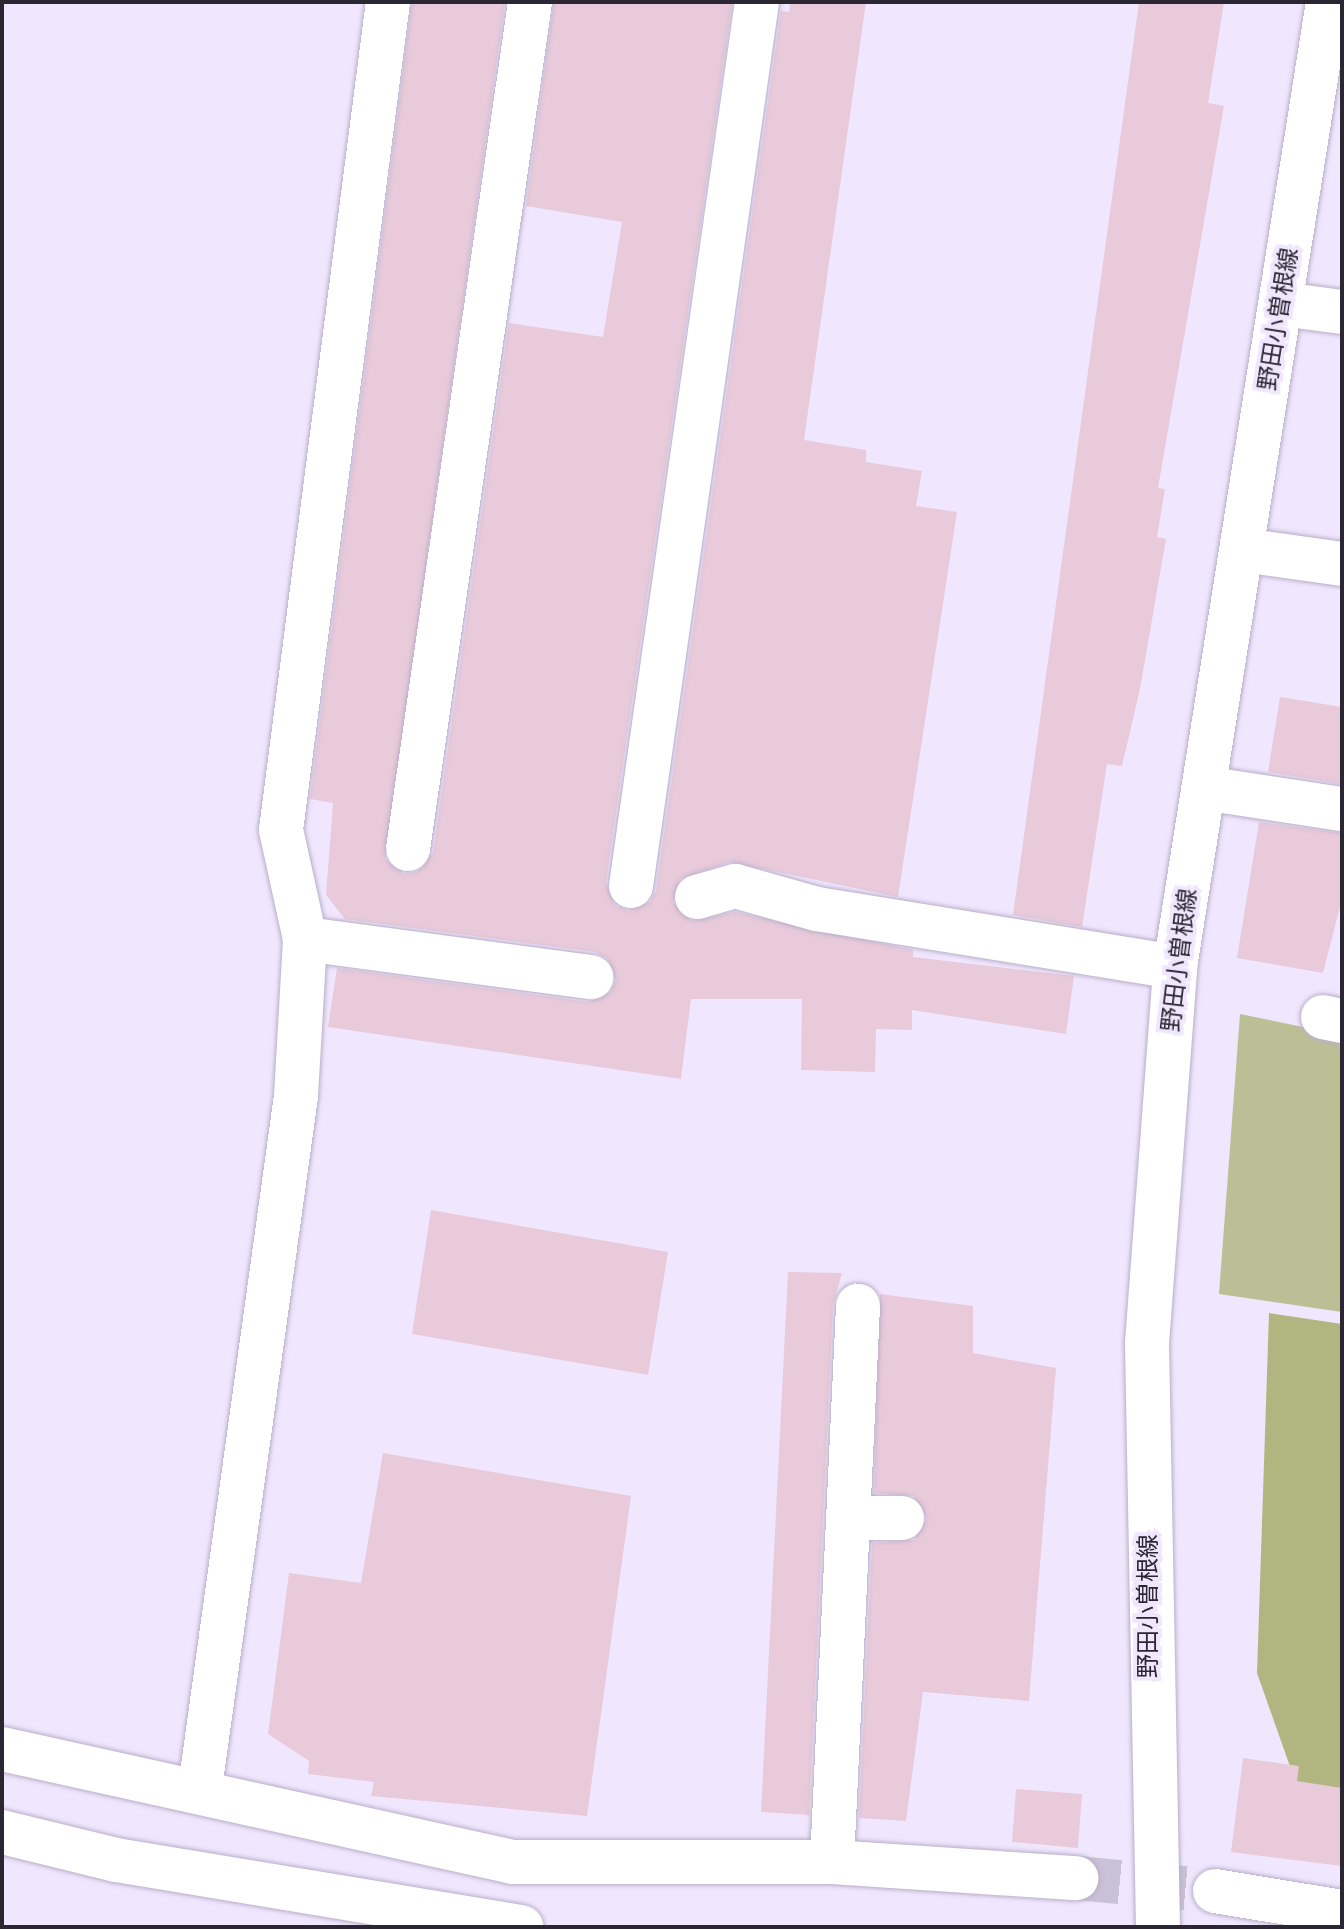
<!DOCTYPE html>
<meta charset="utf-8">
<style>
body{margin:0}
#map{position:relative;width:1344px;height:1929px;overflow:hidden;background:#f0e7fe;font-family:Roboto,"Noto Sans JP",sans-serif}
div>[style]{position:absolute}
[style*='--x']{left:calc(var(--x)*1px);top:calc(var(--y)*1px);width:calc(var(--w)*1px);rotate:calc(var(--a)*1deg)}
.green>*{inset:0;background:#bbbf96}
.forest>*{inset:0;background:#b1b580}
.building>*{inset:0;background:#e8cada}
.minor-tunnel>*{height:44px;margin-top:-22px;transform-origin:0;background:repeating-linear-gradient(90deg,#c9c1d5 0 44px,transparent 0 66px)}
.roads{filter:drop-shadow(0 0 2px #b9aec9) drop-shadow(0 0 2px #b9aec9)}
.minor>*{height:44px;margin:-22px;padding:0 22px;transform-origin:22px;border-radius:22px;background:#fff}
span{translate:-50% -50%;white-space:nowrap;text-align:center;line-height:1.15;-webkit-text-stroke:8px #f0e7fe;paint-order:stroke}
.street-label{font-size:24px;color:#2b2732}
.frame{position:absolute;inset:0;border:4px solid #2b2732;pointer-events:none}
</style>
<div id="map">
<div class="green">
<i style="clip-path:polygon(1240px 1014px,1342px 1035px,1342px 1312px,1219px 1294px)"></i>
</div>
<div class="forest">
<i style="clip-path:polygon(1269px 1313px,1342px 1324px,1342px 1824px,1305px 1809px,1257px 1673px)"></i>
</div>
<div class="building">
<i style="clip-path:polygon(412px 2px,505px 2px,385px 859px,404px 874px,417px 872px,433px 853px,509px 323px,603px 337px,622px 222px,526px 206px,554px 2px,732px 4px,606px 882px,615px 905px,628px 911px,650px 902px,656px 890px,781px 11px,789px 12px,790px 2px,866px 2px,804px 440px,866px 450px,866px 462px,922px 471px,916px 506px,957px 512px,898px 897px,729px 862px,680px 879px,673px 903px,692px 921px,735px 912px,913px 950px,913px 957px,1074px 976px,1066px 1034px,912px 1010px,912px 1030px,876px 1029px,875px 1072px,801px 1070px,802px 999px,691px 999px,681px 1079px,328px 1027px,337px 968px,588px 1002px,610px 993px,616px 980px,607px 958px,595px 952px,345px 919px,326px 895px,333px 803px,310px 799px)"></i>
<i style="clip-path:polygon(1139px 2px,1224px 2px,1208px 103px,1224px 106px,1158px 488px,1165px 489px,1157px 537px,1166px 539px,1140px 689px,1122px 766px,1107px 764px,1082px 927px,1013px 915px)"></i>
<i style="clip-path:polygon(1280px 697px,1342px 707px,1342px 784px,1268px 772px)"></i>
<i style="clip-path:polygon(1259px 822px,1342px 833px,1342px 899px,1323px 973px,1237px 958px)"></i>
<i style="clip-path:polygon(431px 1210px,668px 1252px,648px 1375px,412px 1334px)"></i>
<i style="clip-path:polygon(788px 1272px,842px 1273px,833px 1305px,809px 1815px,761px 1812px)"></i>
<i style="clip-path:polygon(880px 1294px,973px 1306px,973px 1353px,1056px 1368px,1029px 1701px,923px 1692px,906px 1821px,859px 1818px,872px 1543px,914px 1540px,927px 1519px,914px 1496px,874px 1493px)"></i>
<i style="clip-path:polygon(383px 1453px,631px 1496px,587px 1816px,371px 1796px,374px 1782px,308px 1774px,309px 1761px,268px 1734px,289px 1573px,361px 1583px)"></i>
<i style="clip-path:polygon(1243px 1758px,1299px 1766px,1297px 1781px,1342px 1788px,1342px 1866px,1231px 1852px)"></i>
<i style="clip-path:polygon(1016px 1789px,1082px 1794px,1078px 1848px,1012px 1842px)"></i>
</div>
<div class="minor-tunnel">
<i style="--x:1076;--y:1878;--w:140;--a:5.3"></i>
</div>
<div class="roads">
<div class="minor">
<i style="--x:1282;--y:304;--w:61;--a:7.6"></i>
<i style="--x:1243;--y:550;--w:100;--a:8"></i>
<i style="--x:1204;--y:788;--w:140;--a:8.7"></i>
<i style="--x:408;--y:849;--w:856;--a:-81.8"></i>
<i style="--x:631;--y:886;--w:893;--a:-81.89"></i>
<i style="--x:697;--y:897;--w:40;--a:-16"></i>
<i style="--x:735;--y:886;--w:85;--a:15.7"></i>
<i style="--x:817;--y:909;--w:363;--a:9.2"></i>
<i style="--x:305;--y:939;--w:289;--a:7.6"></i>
<i style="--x:1323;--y:1017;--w:19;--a:12"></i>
<i style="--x:849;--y:1518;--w:53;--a:0"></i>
<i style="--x:2;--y:1749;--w:523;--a:12.47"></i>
<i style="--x:513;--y:1862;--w:319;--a:0"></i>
<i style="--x:832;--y:1862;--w:245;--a:3.8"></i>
<i style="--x:200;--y:1788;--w:699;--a:-82.1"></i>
<i style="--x:296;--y:1096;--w:157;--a:-86.7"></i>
<i style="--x:305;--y:939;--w:112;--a:-102.4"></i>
<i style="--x:281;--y:830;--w:835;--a:-82.64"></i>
<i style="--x:2;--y:1832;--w:117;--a:13.8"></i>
<i style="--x:116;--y:1860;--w:411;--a:9.4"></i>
<i style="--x:832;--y:1862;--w:557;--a:-87.32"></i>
<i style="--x:1215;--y:1891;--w:129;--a:9.4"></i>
<i style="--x:1158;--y:1927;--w:584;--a:-91.08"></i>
<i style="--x:1147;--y:1343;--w:377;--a:-85.7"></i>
<i style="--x:1175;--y:967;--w:977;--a:-80.99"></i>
</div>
</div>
<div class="street-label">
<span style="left:1279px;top:319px;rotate:-81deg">野田小曽根線</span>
<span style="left:1180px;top:960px;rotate:-83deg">野田小曽根線</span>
<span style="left:1149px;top:1606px;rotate:-90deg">野田小曽根線</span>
</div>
<div class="frame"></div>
</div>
